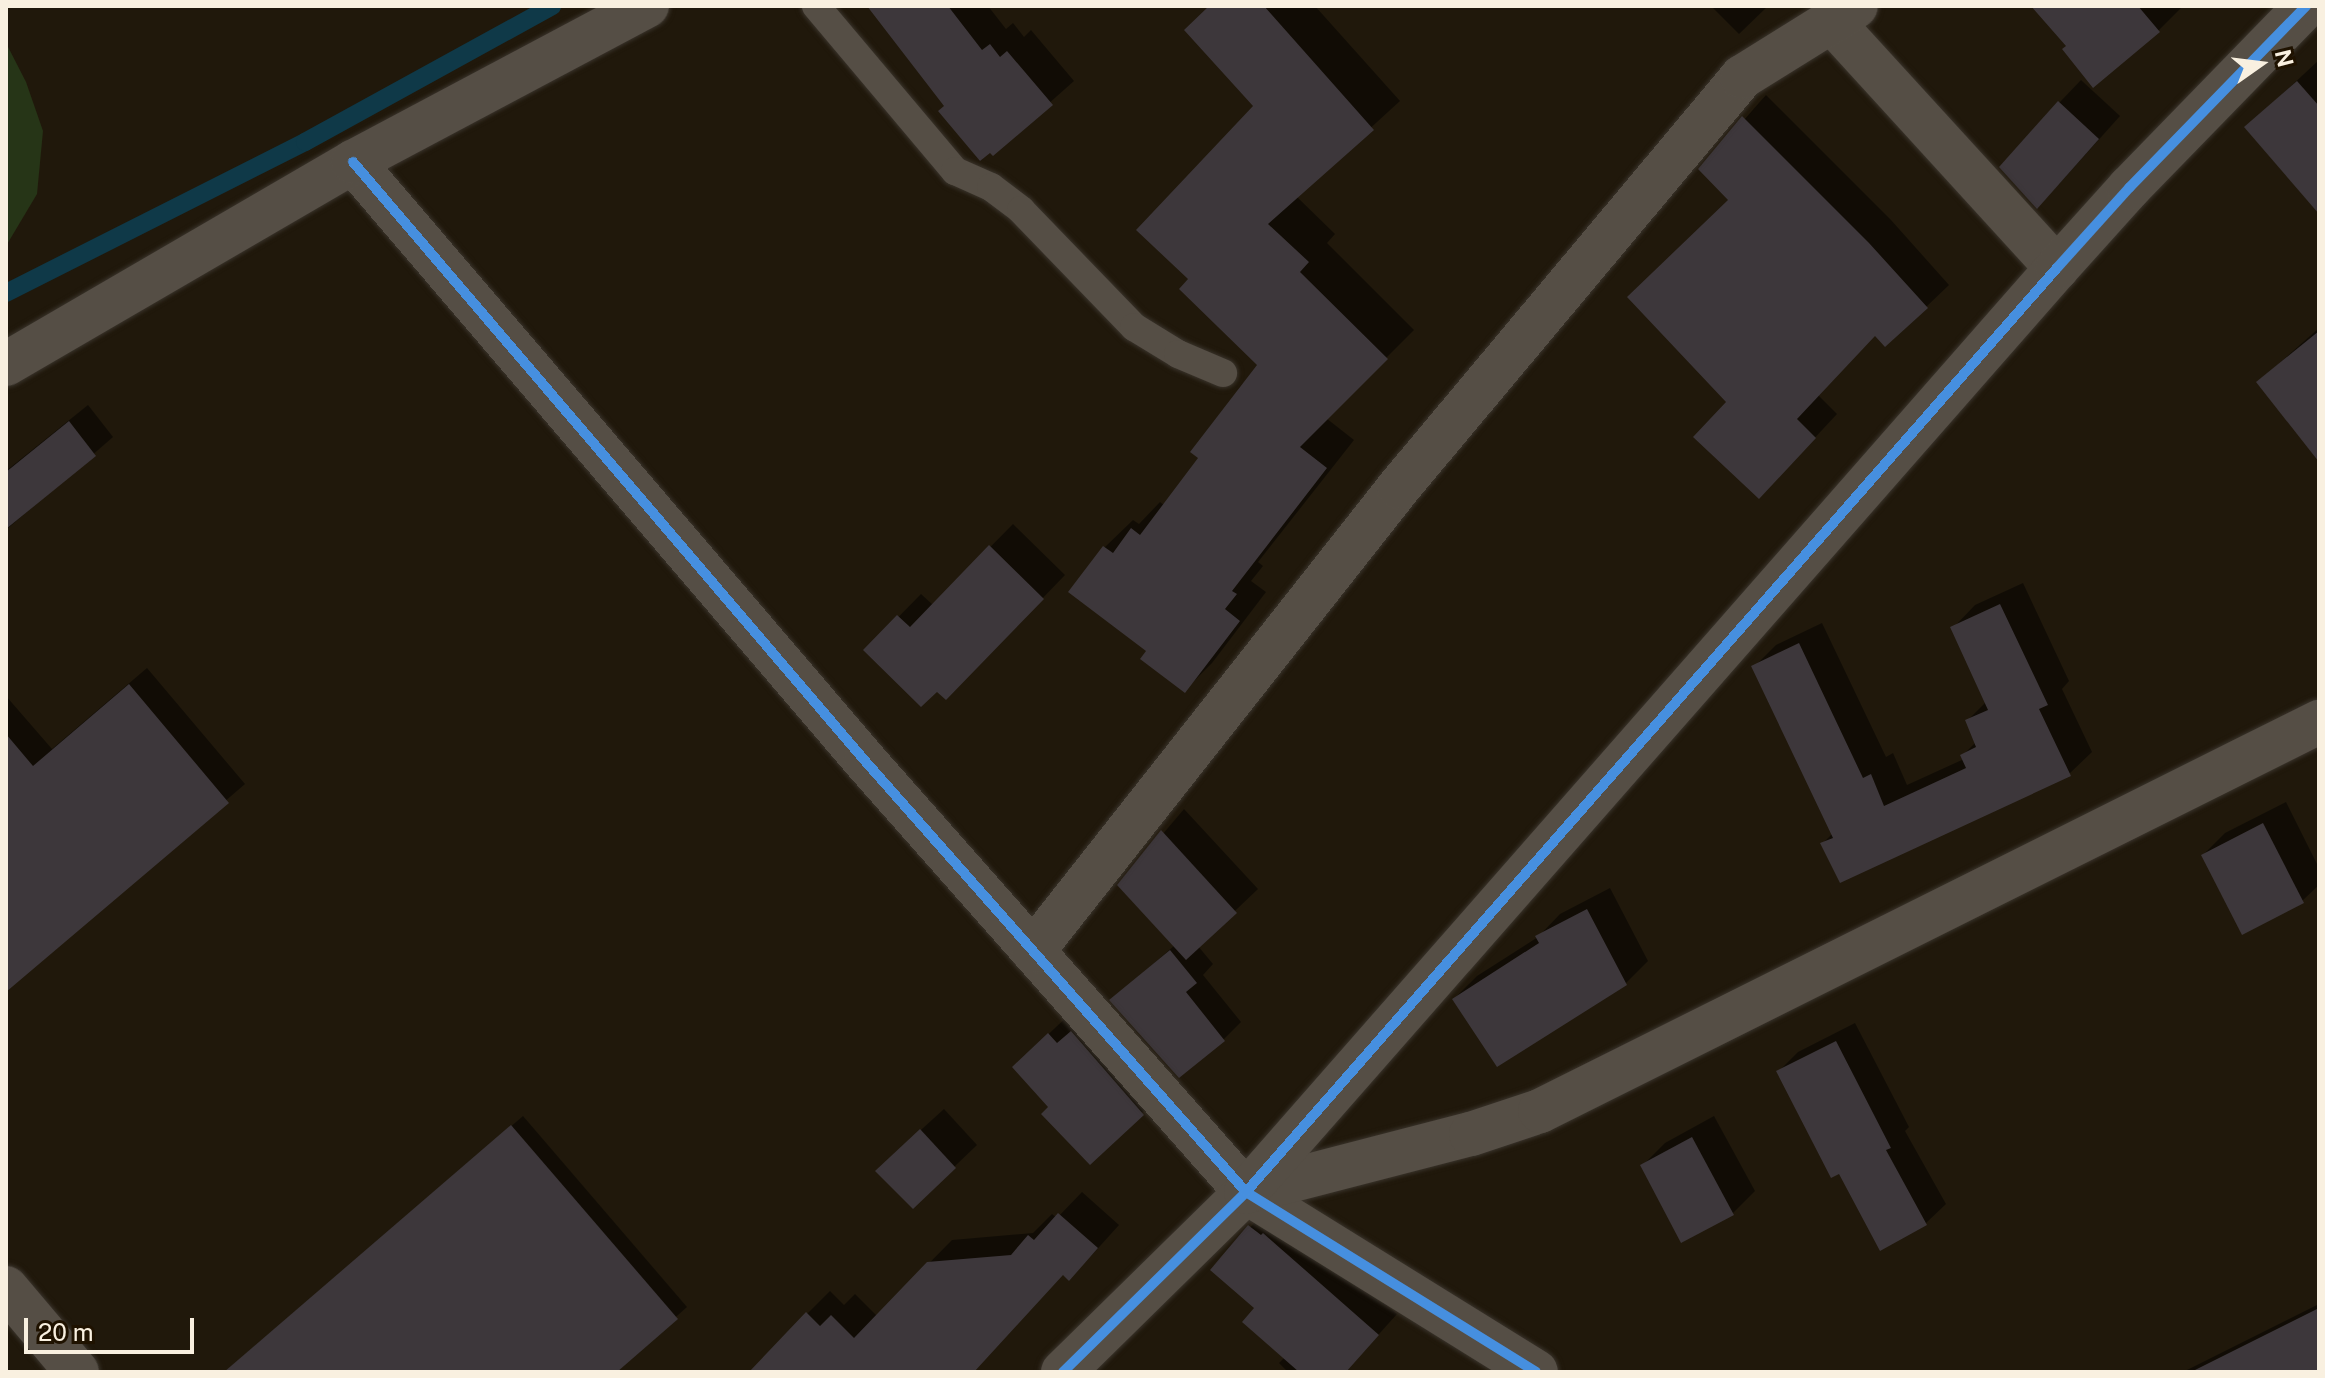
<!DOCTYPE html>
<style>
body{margin:0}
#map{position:relative;width:2325px;height:1378px;overflow:hidden;background:#20180b;font-family:"Public Sans",sans-serif}
div>[style]{position:absolute}
[style*='--x']{left:calc(var(--x)*1px);top:calc(var(--y)*1px);width:calc(var(--w)*1px);rotate:calc(var(--a)*1deg)}
.green>*{inset:0;background:#263517}
.shadow>*{inset:0;background:#0007}
.stream>*{height:18px;margin:-9px;padding:0 9px;transform-origin:9px;border-radius:9px;background:#0f3948}
.building>*{inset:0;background:#3d373b}
.roads{filter:drop-shadow(0 0 2px #39332b) drop-shadow(0 0 2px #39332b)}
.lane>*{height:28px;margin:-14px;padding:0 14px;transform-origin:14px;border-radius:14px;background:#554e45}
.street>*{height:44px;margin:-22px;padding:0 22px;transform-origin:22px;border-radius:22px;background:#554e45}
.secondary>*{height:44px;margin:-22px;padding:0 22px;transform-origin:22px;border-radius:22px;background:#554e45}
.cycleway>*{height:10px;margin:-5px;padding:0 5px;transform-origin:5px;border-radius:5px;background:#468fdf}
span{translate:-50% -50%;white-space:nowrap;text-align:center;line-height:1.15;-webkit-text-stroke:6px #1f1200;paint-order:stroke}
.frame{position:absolute;inset:0;border:8px solid #f9f0e0;pointer-events:none}
.north{position:absolute;left:2221px;top:24px;width:80px;height:80px;-webkit-text-stroke:6px #1f1200;paint-order:stroke;rotate:76deg;font-size:22px;font-weight:700;line-height:32px;text-align:center;color:#f9f0e0}
.north::after{content:'';display:block;margin:auto;width:28px;height:36px;background:#f9f0e0;clip-path:polygon(50% 0,100% 100%,50% 72%,0 100%)}
.scale{position:absolute;left:24px;top:1318px;width:170px;height:36px;box-sizing:border-box;border:4px solid #f9f0e0;border-top:0;padding-left:10px;font-size:24px;line-height:28px;white-space:nowrap;color:#f9f0e0;-webkit-text-stroke:6px #1f1200;paint-order:stroke}
</style>
<div id="map">
<div class="green">
<i style="clip-path:polygon(6px 43px,26px 82px,43px 131px,37px 194px,6px 246px)"></i>
</div>
<div class="shadow">
<i style="clip-path:polygon(869px 6px,988px 6px,1006px 29px,1013px 23px,1024px 37px,1031px 30px,1074px 81px,993px 153px,946px 106px)"></i>
<i style="clip-path:polygon(1211px 6px,1315px 6px,1400px 101px,1296px 196px,1335px 234px,1327px 243px,1414px 330px,1326px 418px,1354px 440px,1258px 562px,1263px 566px,1251px 581px,1266px 592px,1212px 663px,1185px 690px,1149px 651px,1071px 592px,1105px 547px,1133px 520px,1139px 524px,1160px 502px,1165px 506px,1200px 458px,1260px 365px,1191px 279px,1256px 106px)"></i>
<i style="clip-path:polygon(1711px 6px,1768px 6px,1739px 34px)"></i>
<i style="clip-path:polygon(2034px 6px,2179px 6px,2181px 8px,2158px 31px,2068px 46px)"></i>
<i style="clip-path:polygon(2319px 60px,2319px 211px,2247px 127px)"></i>
<i style="clip-path:polygon(2081px 80px,2120px 116px,2059px 184px,2059px 103px)"></i>
<i style="clip-path:polygon(1766px 95px,1891px 220px,1949px 285px,1926px 307px,1876px 334px,1818px 395px,1837px 414px,1781px 474px,1729px 402px,1731px 199px,1701px 169px)"></i>
<i style="clip-path:polygon(2319px 328px,2319px 429px,2258px 382px)"></i>
<i style="clip-path:polygon(88px 405px,113px 437px,6px 530px,6px 471px)"></i>
<i style="clip-path:polygon(1013px 524px,1065px 575px,946px 698px,937px 689px,866px 650px,921px 594px,933px 605px)"></i>
<i style="clip-path:polygon(2023px 583px,2069px 681px,2062px 689px,2092px 752px,2069px 774px,1823px 843px,1833px 833px,1754px 667px,1776px 645px,1822px 623px,1886px 757px,1893px 753px,1907px 785px,1964px 759px,1962px 756px,1976px 742px,1967px 721px,1986px 702px,1953px 628px,1975px 605px)"></i>
<i style="clip-path:polygon(147px 668px,245px 784px,6px 990px,6px 696px,52px 749px)"></i>
<i style="clip-path:polygon(2286px 802px,2319px 868px,2319px 885px,2302px 901px,2203px 855px,2225px 833px)"></i>
<i style="clip-path:polygon(1184px 809px,1258px 889px,1198px 946px,1213px 964px,1203px 975px,1241px 1022px,1224px 1039px,1112px 1000px,1175px 945px,1120px 885px)"></i>
<i style="clip-path:polygon(1610px 888px,1648px 961px,1626px 983px,1454px 999px,1477px 976px,1538px 937px,1560px 914px)"></i>
<i style="clip-path:polygon(1072px 1012px,1165px 1091px,1090px 1162px,1050px 1107px,1037px 1045px)"></i>
<i style="clip-path:polygon(1855px 1023px,1909px 1127px,1905px 1131px,1946px 1204px,1926px 1223px,1881px 1248px,1840px 1171px,1778px 1072px,1798px 1052px)"></i>
<i style="clip-path:polygon(944px 1109px,977px 1145px,954px 1167px,900px 1149px)"></i>
<i style="clip-path:polygon(523px 1116px,687px 1307px,614px 1372px,225px 1372px)"></i>
<i style="clip-path:polygon(1714px 1116px,1755px 1191px,1732px 1214px,1642px 1166px,1665px 1143px)"></i>
<i style="clip-path:polygon(1082px 1192px,1119px 1225px,1091px 1256px,1063px 1273px,968px 1372px,792px 1372px,807px 1314px,830px 1291px,844px 1305px,855px 1294px,877px 1316px,952px 1240px,1033px 1233px,1052px 1214px,1057px 1218px)"></i>
<i style="clip-path:polygon(1269px 1207px,1284px 1215px,1397px 1314px,1345px 1372px,1288px 1372px,1279px 1363px,1285px 1357px,1257px 1308px,1212px 1269px)"></i>
<i style="clip-path:polygon(2319px 1304px,2319px 1372px,2183px 1372px)"></i>
</div>
<div class="stream">
<i style="--x:6;--y:293;--w:335;--a:-26.8"></i>
<i style="--x:305;--y:142;--w:282;--a:-28.8"></i>
</div>
<div class="building">
<i style="clip-path:polygon(867px 6px,948px 6px,982px 50px,990px 44px,1000px 57px,1007px 51px,1053px 105px,993px 156px,990px 153px,980px 161px,938px 111px,944px 106px)"></i>
<i style="clip-path:polygon(1209px 6px,1264px 6px,1374px 130px,1268px 224px,1309px 262px,1300px 272px,1388px 359px,1300px 447px,1327px 468px,1232px 591px,1237px 594px,1225px 609px,1240px 621px,1185px 693px,1140px 659px,1146px 651px,1068px 592px,1103px 546px,1113px 553px,1131px 528px,1140px 535px,1198px 458px,1190px 452px,1257px 365px,1179px 289px,1188px 279px,1136px 230px,1253px 106px,1184px 30px)"></i>
<i style="clip-path:polygon(2031px 6px,2138px 6px,2160px 32px,2093px 88px,2062px 49px,2066px 46px)"></i>
<i style="clip-path:polygon(2297px 81px,2319px 106px,2319px 214px,2244px 127px)"></i>
<i style="clip-path:polygon(2058px 101px,2099px 139px,2037px 209px,1999px 167px)"></i>
<i style="clip-path:polygon(1742px 116px,1869px 243px,1928px 308px,1885px 347px,1875px 336px,1797px 419px,1816px 438px,1759px 499px,1693px 437px,1726px 402px,1627px 297px,1728px 200px,1698px 169px)"></i>
<i style="clip-path:polygon(2319px 331px,2319px 462px,2256px 382px)"></i>
<i style="clip-path:polygon(69px 421px,96px 456px,6px 529px,6px 472px)"></i>
<i style="clip-path:polygon(989px 545px,1044px 599px,946px 700px,937px 692px,921px 707px,863px 650px,897px 615px,910px 627px)"></i>
<i style="clip-path:polygon(2000px 604px,2048px 705px,2039px 709px,2071px 776px,1840px 883px,1820px 843px,1833px 838px,1751px 666px,1799px 643px,1863px 778px,1871px 774px,1884px 806px,1966px 768px,1960px 755px,1976px 747px,1965px 720px,1988px 710px,1950px 627px)"></i>
<i style="clip-path:polygon(129px 684px,229px 803px,6px 992px,6px 734px,33px 766px)"></i>
<i style="clip-path:polygon(2263px 823px,2304px 903px,2242px 935px,2201px 855px)"></i>
<i style="clip-path:polygon(1161px 830px,1237px 913px,1186px 960px,1117px 885px)"></i>
<i style="clip-path:polygon(1587px 909px,1627px 985px,1497px 1067px,1452px 999px,1539px 943px,1535px 936px)"></i>
<i style="clip-path:polygon(1170px 950px,1197px 983px,1186px 992px,1225px 1041px,1179px 1078px,1109px 1000px)"></i>
<i style="clip-path:polygon(1071px 1031px,1144px 1115px,1090px 1165px,1041px 1114px,1048px 1107px,1012px 1067px,1048px 1033px,1057px 1043px)"></i>
<i style="clip-path:polygon(1836px 1041px,1891px 1148px,1886px 1150px,1927px 1225px,1880px 1251px,1839px 1174px,1831px 1178px,1776px 1071px)"></i>
<i style="clip-path:polygon(511px 1125px,678px 1319px,617px 1372px,224px 1372px)"></i>
<i style="clip-path:polygon(920px 1129px,956px 1168px,913px 1209px,875px 1171px)"></i>
<i style="clip-path:polygon(1692px 1137px,1734px 1215px,1681px 1243px,1640px 1165px)"></i>
<i style="clip-path:polygon(1058px 1213px,1098px 1248px,1069px 1281px,1063px 1275px,974px 1372px,749px 1372px,806px 1312px,820px 1326px,831px 1315px,854px 1338px,927px 1262px,1011px 1255px,1028px 1235px,1034px 1240px)"></i>
<i style="clip-path:polygon(1248px 1225px,1261px 1235px,1263px 1233px,1379px 1335px,1346px 1372px,1299px 1372px,1242px 1322px,1254px 1308px,1210px 1270px)"></i>
<i style="clip-path:polygon(2319px 1308px,2319px 1372px,2191px 1372px)"></i>
</div>
<div class="roads">
<div class="lane">
<i style="--x:816;--y:6;--w:216;--a:49.9"></i>
<i style="--x:955;--y:171;--w:39;--a:24"></i>
<i style="--x:991;--y:187;--w:38;--a:37"></i>
<i style="--x:1021;--y:210;--w:163;--a:46"></i>
<i style="--x:1134;--y:327;--w:52;--a:31.5"></i>
<i style="--x:1178;--y:354;--w:49;--a:22.9"></i>
</div>
<div class="street">
<i style="--x:1833;--y:23;--w:332;--a:47.6"></i>
<i style="--x:353;--y:162;--w:789;--a:49.47"></i>
<i style="--x:866;--y:762;--w:574;--a:48.53"></i>
<i style="--x:1246;--y:1192;--w:341;--a:31.8"></i>
<i style="--x:6;--y:364;--w:402;--a:-30.2"></i>
<i style="--x:353;--y:162;--w:333;--a:-28"></i>
<i style="--x:1033;--y:951;--w:591;--a:-51.73"></i>
<i style="--x:1399;--y:487;--w:535;--a:-50.08"></i>
<i style="--x:1742;--y:77;--w:134;--a:-31.9"></i>
<i style="--x:1246;--y:1192;--w:232;--a:-14.5"></i>
<i style="--x:1471;--y:1134;--w:73;--a:-18.4"></i>
<i style="--x:1540;--y:1111;--w:871;--a:-26.54"></i>
</div>
<div class="secondary">
<i style="--x:6;--y:1288;--w:110;--a:49.8"></i>
<i style="--x:1063;--y:1372;--w:257;--a:-44.5"></i>
<i style="--x:1246;--y:1192;--w:1229;--a:-48.73"></i>
<i style="--x:2057;--y:268;--w:108;--a:-48"></i>
<i style="--x:2129;--y:188;--w:254;--a:-45.8"></i>
</div>
</div>
<div class="cycleway">
<i style="--x:353;--y:162;--w:789;--a:49.47"></i>
<i style="--x:866;--y:762;--w:574;--a:48.53"></i>
<i style="--x:1246;--y:1192;--w:341;--a:31.8"></i>
<i style="--x:1063;--y:1372;--w:257;--a:-44.5"></i>
<i style="--x:1246;--y:1192;--w:1229;--a:-48.73"></i>
<i style="--x:2057;--y:268;--w:108;--a:-48"></i>
<i style="--x:2129;--y:188;--w:254;--a:-45.8"></i>
</div>
<div class="frame"></div>
<div class="north">N</div>
<div class="scale">20 m</div>
</div>
